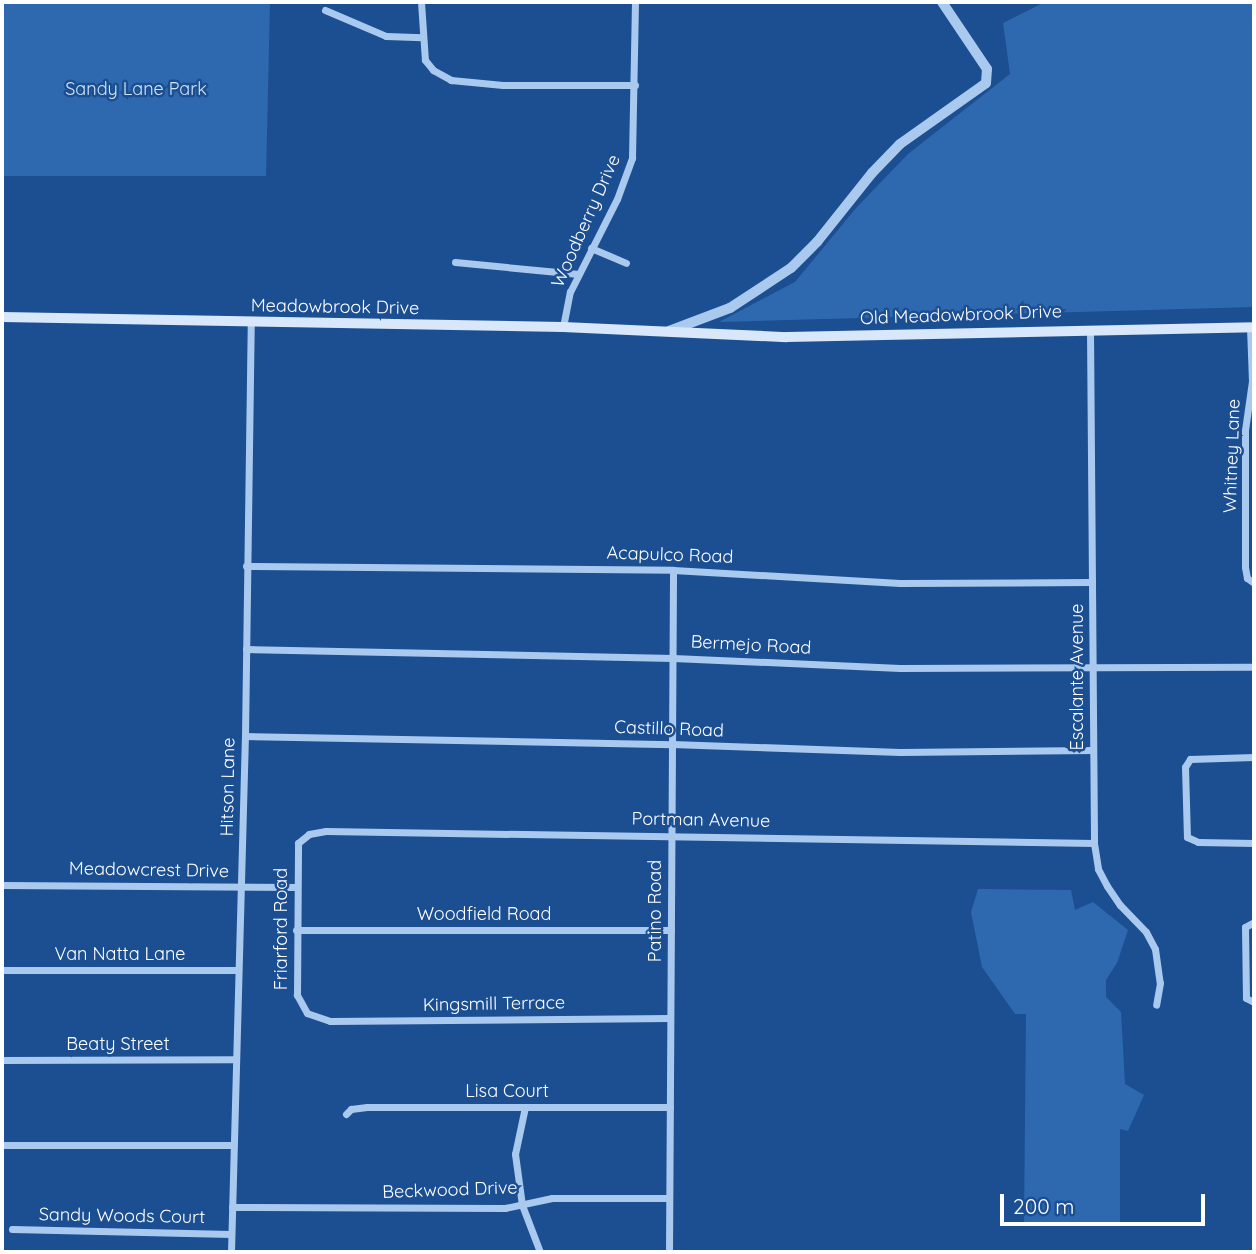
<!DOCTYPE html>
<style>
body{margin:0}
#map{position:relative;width:1256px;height:1254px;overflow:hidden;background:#1b4f92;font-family:Quicksand,sans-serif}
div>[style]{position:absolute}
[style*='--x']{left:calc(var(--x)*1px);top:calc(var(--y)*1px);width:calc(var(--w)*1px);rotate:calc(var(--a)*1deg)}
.green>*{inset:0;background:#2e69b0}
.minor>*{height:7px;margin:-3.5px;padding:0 3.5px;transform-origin:3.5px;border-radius:3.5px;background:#aac9ef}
.tertiary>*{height:10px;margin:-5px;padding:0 5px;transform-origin:5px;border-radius:5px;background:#aac9ef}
.secondary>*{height:10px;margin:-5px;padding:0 5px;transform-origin:5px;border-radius:5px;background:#d8e7fa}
span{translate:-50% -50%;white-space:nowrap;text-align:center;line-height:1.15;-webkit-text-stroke:5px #1b4f92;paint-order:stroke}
.park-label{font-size:18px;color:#d1e4fa}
.street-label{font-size:18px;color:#fff}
.frame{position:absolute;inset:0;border:4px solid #fff;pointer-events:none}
.scale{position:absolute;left:1000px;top:1194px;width:205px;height:32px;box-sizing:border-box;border:4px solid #fff;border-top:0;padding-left:9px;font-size:21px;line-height:24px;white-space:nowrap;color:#fff;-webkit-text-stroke:5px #1b4f92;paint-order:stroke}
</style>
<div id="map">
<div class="green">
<i style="clip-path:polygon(2px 2px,270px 2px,266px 176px,2px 176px)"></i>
<i style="clip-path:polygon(1045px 2px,1254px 2px,1254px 307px,719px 322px,795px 282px,857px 207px,908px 154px,1010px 74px,1003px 23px)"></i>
<i style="clip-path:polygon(978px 889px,1071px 890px,1075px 910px,1093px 902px,1128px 930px,1117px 963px,1106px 980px,1106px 997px,1121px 1012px,1125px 1084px,1144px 1095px,1128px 1131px,1120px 1129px,1120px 1225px,1024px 1223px,1026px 1014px,1015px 1014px,982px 967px,971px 912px)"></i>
</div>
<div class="minor">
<i style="--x:421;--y:2;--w:58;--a:86.1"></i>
<i style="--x:425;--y:60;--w:13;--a:51"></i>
<i style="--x:433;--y:70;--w:21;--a:29"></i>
<i style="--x:451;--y:80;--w:52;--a:5.5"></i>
<i style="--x:503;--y:85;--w:132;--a:0"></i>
<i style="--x:325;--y:10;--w:66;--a:23.1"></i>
<i style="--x:386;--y:36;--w:36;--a:2"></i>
<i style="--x:591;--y:248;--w:38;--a:23"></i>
<i style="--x:455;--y:262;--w:124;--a:5.6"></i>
<i style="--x:563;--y:327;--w:36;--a:-79"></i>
<i style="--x:570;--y:292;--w:104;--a:-63.2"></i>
<i style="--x:617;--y:199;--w:44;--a:-69.9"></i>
<i style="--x:632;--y:158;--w:156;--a:-88.9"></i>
<i style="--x:1250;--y:327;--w:54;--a:87.9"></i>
<i style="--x:1252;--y:381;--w:49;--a:98.1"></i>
<i style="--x:1245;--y:430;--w:137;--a:90"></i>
<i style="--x:1245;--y:567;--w:11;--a:80"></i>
<i style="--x:1247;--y:578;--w:9;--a:36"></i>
<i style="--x:1090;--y:330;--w:513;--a:89.55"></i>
<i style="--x:1094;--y:843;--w:26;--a:81"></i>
<i style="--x:1098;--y:869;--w:19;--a:62"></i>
<i style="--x:1107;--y:886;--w:23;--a:56"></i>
<i style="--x:1120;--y:905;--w:37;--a:46"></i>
<i style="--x:1146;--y:932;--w:19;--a:62"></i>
<i style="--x:1155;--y:949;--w:34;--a:82"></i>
<i style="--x:1160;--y:983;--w:22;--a:100"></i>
<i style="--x:246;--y:566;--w:427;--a:0.5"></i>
<i style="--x:673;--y:570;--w:227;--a:3.3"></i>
<i style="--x:900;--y:583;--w:192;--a:-0.3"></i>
<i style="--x:246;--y:649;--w:427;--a:1.2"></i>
<i style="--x:673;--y:658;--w:227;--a:2.5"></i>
<i style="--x:900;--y:668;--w:354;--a:-0.2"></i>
<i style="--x:245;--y:736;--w:427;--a:1.1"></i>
<i style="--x:672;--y:744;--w:228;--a:2"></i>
<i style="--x:900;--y:752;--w:193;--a:-0.6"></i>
<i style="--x:1254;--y:757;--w:64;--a:178.2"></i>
<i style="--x:1190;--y:759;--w:9;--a:122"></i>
<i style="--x:1185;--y:767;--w:70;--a:88.4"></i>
<i style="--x:1187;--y:837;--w:12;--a:24"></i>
<i style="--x:1198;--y:842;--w:56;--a:1"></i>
<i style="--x:2;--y:885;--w:294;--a:0.4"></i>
<i style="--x:1254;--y:922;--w:10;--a:151"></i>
<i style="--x:1245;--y:927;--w:71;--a:89.2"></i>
<i style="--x:1246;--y:998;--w:9;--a:27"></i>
<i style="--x:296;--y:930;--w:375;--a:0"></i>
<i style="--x:2;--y:970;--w:236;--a:0"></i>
<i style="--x:670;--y:1018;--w:340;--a:179.5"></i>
<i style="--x:330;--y:1021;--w:24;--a:-161"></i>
<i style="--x:307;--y:1013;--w:21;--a:-119"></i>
<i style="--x:297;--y:995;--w:152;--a:-89.6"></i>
<i style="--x:298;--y:843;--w:14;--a:-39"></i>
<i style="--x:309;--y:834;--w:17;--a:-10"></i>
<i style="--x:326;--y:831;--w:768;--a:0.9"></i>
<i style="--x:2;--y:1060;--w:233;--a:-0.2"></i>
<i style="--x:525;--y:1107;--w:48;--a:102"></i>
<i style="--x:515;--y:1154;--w:51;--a:82.2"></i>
<i style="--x:522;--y:1205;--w:50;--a:69"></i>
<i style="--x:346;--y:1114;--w:7;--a:-45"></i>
<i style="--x:351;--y:1109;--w:16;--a:-7"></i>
<i style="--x:367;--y:1107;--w:303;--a:0"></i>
<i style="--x:2;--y:1145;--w:231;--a:0"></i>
<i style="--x:232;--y:1207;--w:273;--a:0.2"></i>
<i style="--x:505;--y:1208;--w:48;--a:-12"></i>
<i style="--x:552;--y:1198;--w:117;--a:0"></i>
<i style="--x:12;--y:1229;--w:219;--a:1.3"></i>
<i style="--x:231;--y:1252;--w:516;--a:-88.45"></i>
<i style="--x:245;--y:736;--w:413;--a:-89.2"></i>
<i style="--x:669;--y:1252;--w:682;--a:-89.66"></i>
</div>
<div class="tertiary">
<i style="--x:669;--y:331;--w:65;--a:-20.7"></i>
<i style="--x:730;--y:308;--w:73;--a:-33.3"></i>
<i style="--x:791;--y:268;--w:37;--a:-45"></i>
<i style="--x:817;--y:242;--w:88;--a:-51.4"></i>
<i style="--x:872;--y:173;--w:40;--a:-46"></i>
<i style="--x:900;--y:144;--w:105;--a:-35.3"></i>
<i style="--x:986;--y:83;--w:14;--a:-86"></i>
<i style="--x:987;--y:69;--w:81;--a:-123.9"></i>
</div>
<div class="secondary">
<i style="--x:2;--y:317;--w:561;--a:1.02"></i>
<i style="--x:563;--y:327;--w:224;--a:2.6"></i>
<i style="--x:787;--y:337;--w:467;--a:-1.2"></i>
</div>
<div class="park-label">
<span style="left:136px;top:89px">Sandy Lane Park</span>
</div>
<div class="street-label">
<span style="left:586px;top:221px;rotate:-66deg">Woodberry Drive</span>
<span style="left:335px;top:307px;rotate:1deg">Meadowbrook Drive</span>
<span style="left:961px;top:315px;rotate:-2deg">Old Meadowbrook Drive</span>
<span style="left:1232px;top:456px;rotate:-88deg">Whitney Lane</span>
<span style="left:670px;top:555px;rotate:2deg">Acapulco Road</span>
<span style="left:751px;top:645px;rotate:3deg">Bermejo Road</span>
<span style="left:1077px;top:677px;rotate:-90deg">Escalante Avenue</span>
<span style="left:669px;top:729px;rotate:2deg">Castillo Road</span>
<span style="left:228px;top:787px;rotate:-89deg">Hitson Lane</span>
<span style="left:701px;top:820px;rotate:1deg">Portman Avenue</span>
<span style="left:149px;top:870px;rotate:1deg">Meadowcrest Drive</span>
<span style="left:655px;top:911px;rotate:-90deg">Patino Road</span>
<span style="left:484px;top:914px">Woodfield Road</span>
<span style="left:281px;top:929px;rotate:-90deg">Friarford Road</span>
<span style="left:120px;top:954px">Van Natta Lane</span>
<span style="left:494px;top:1004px;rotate:-1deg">Kingsmill Terrace</span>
<span style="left:118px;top:1044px">Beaty Street</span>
<span style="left:507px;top:1091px">Lisa Court</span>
<span style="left:450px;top:1190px;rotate:-2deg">Beckwood Drive</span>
<span style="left:122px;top:1216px;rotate:1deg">Sandy Woods Court</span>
</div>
<div class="frame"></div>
<div class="scale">200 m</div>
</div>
